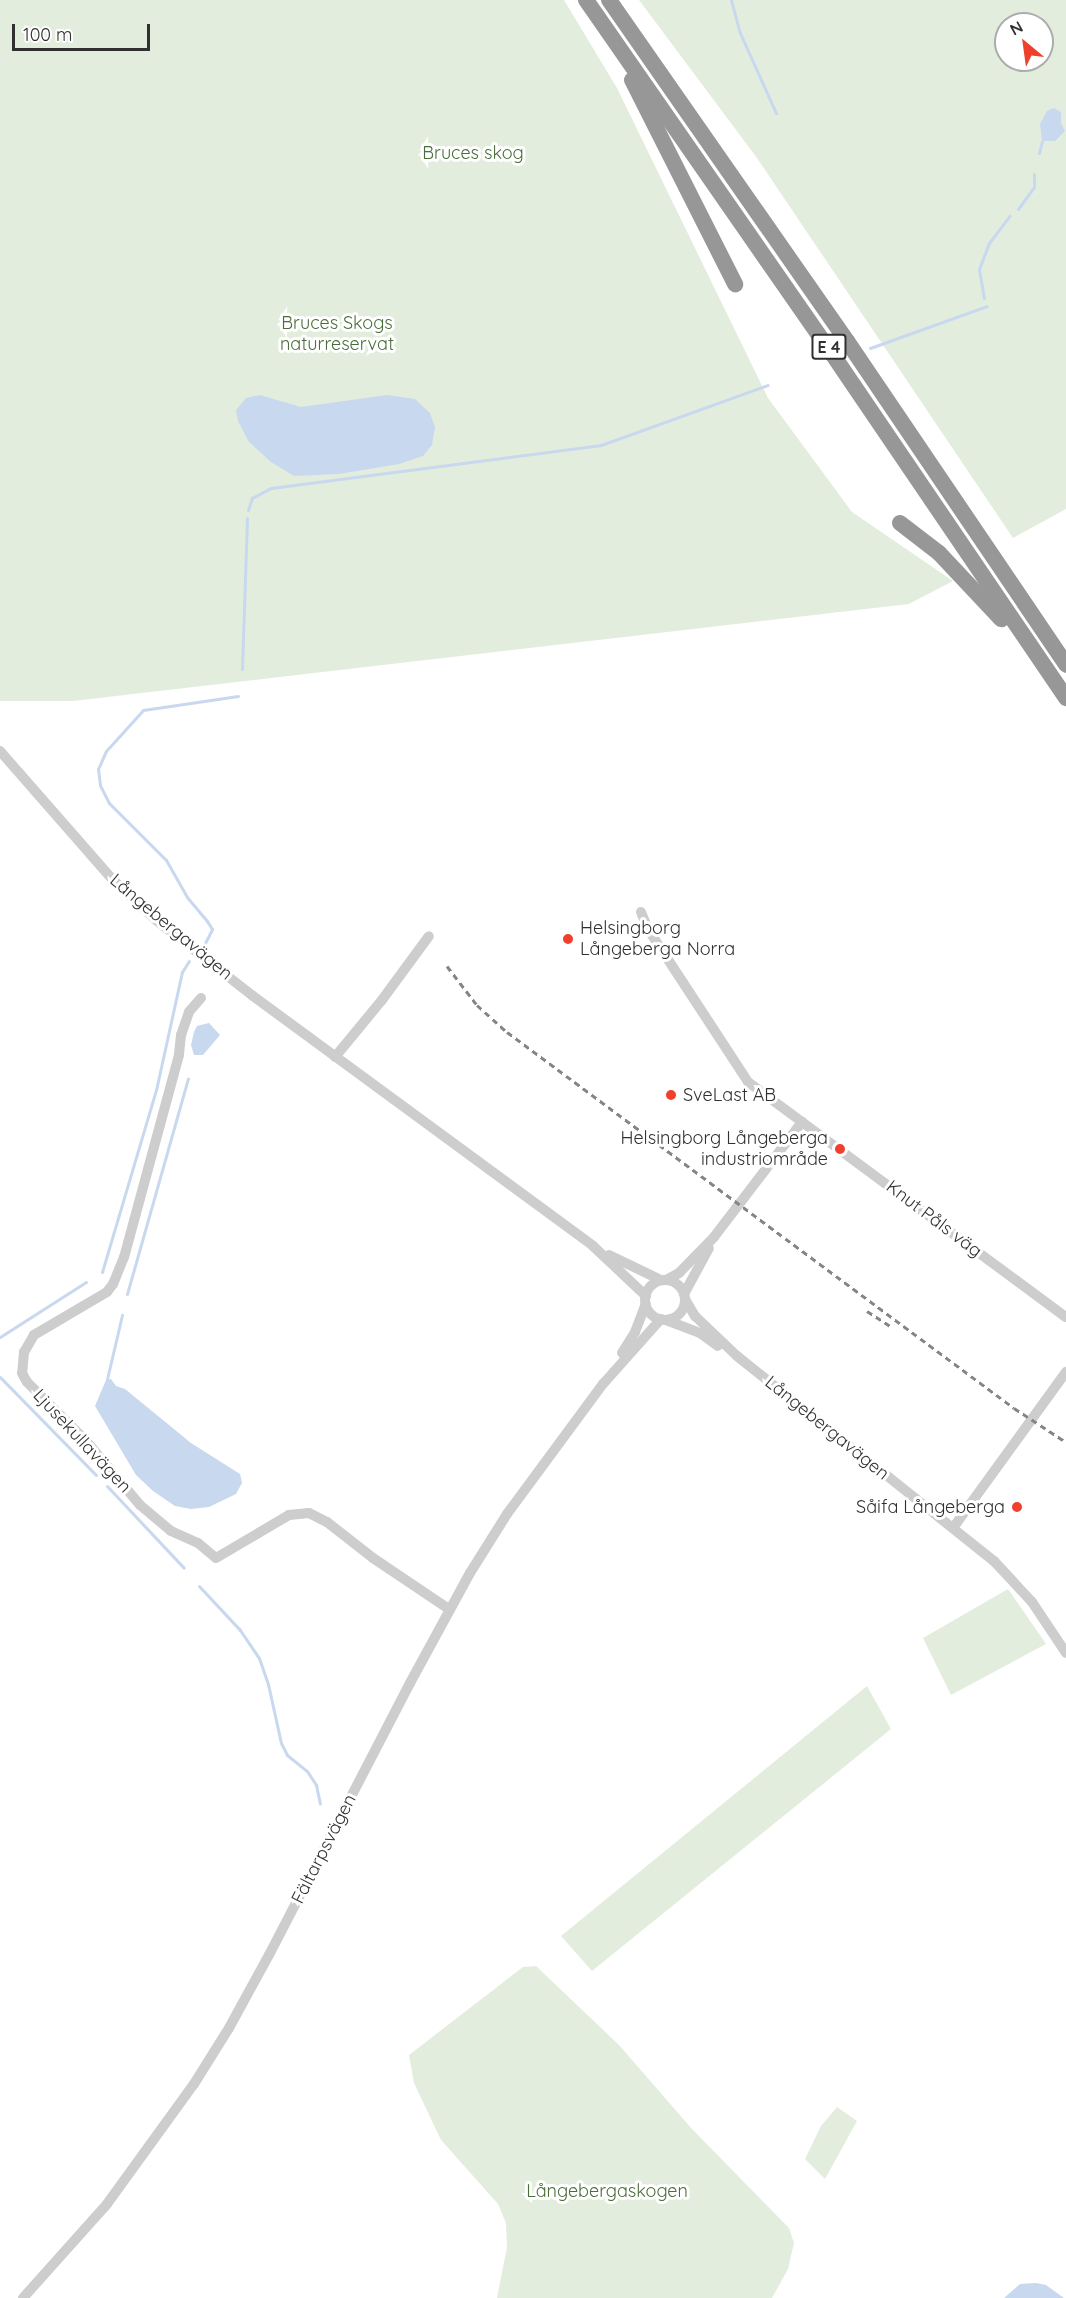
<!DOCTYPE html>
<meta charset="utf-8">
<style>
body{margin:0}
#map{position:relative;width:1066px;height:2298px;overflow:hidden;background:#fff;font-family:Quicksand,sans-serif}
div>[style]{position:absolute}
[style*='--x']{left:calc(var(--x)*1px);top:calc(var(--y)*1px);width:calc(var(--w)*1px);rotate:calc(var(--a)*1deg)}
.green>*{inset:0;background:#e3eddd}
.water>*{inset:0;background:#c8d8ee}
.stream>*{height:3px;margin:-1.5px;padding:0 1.5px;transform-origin:1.5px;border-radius:1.5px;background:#c8d8ee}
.minor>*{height:10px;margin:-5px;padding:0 5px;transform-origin:5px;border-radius:5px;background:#cdcdcd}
.minor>.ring{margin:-5px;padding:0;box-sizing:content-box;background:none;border:10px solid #cdcdcd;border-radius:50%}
.highway>*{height:16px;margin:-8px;padding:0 8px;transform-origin:8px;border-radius:8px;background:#979797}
.rail>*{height:3px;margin-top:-1.5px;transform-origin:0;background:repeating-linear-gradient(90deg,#858585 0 6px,transparent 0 10.5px)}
.dots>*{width:16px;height:16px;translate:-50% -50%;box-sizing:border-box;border:3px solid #fff;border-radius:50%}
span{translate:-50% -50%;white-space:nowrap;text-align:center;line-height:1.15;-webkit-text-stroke:6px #fff;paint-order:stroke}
.shield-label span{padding:2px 4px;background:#fff;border:2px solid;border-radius:4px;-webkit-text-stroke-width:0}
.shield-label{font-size:16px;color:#303030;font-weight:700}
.park-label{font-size:18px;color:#496e3a}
.street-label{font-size:18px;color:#303030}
.poi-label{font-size:18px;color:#303030}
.left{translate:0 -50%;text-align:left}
.right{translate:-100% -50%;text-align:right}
.north{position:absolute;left:994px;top:12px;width:60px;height:60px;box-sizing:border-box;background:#fff;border:2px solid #acacac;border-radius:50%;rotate:331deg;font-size:16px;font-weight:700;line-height:24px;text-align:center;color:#303030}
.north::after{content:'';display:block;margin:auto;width:21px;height:27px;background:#ee402b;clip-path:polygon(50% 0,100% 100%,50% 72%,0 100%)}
.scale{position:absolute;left:12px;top:24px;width:138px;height:27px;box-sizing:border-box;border:3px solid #303030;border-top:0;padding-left:8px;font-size:18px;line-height:21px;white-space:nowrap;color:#303030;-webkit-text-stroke:4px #fff;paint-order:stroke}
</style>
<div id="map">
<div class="green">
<i style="clip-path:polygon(0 0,564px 0,617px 88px,768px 398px,852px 512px,953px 581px,909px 604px,73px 701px,0 701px)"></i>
<i style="clip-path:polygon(evenodd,639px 0,1066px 0,1066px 509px,1013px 538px,757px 158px,639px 0,1006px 24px,1042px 24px,1042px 60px,1006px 60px,1006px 24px)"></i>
<i style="clip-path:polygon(1008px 1589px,1046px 1644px,951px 1695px,923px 1638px)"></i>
<i style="clip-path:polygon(867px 1686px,891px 1729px,592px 1971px,561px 1936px)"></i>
<i style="clip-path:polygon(536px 1966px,619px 2045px,692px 2129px,789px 2228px,794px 2243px,788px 2269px,772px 2298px,497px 2298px,507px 2247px,506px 2223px,498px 2204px,441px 2140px,414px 2083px,409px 2055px,523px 1967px)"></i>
<i style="clip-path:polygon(837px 2107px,857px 2121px,825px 2179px,805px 2159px,821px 2126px)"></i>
</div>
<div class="water">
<i style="clip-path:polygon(1054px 108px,1061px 112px,1061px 123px,1065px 131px,1055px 141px,1042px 141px,1040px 124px,1047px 111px)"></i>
<i style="clip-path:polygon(260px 395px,301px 407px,387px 395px,415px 399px,430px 413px,435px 427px,432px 445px,423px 456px,399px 464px,339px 474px,294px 476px,271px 462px,249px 442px,238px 421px,236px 410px,246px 398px)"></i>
<i style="clip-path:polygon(209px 1023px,220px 1035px,203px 1055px,194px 1055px,191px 1045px,194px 1032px,197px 1026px)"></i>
<i style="clip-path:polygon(111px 1379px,116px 1386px,125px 1389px,191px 1443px,240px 1474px,242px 1483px,236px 1494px,209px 1507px,191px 1509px,175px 1506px,153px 1491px,136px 1475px,95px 1406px,106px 1380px)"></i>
<i style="clip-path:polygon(1036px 2283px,1046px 2285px,1064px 2298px,1004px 2298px,1020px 2284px)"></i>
</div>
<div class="stream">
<i style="--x:731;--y:0;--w:34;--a:75"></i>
<i style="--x:740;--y:33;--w:88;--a:65.8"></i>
<i style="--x:1039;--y:153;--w:12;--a:-76"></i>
<i style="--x:1018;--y:209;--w:27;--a:-54"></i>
<i style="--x:1034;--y:187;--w:13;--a:-90"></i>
<i style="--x:984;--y:298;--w:29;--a:-100"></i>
<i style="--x:979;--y:269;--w:28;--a:-69"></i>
<i style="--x:989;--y:243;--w:34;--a:-53"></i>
<i style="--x:870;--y:348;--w:124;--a:-19.7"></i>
<i style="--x:248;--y:510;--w:13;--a:-72"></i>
<i style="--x:252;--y:498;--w:21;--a:-28"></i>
<i style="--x:271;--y:488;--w:333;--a:-7.4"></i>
<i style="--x:601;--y:445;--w:177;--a:-19.8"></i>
<i style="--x:242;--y:669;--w:151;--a:-88.1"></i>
<i style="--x:205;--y:943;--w:16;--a:-63"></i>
<i style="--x:212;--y:929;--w:9;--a:-122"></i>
<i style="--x:207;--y:921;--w:31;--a:-130"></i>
<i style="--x:187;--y:897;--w:43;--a:-119.6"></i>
<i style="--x:166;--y:860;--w:81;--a:-135"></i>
<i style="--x:109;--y:803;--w:20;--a:-117"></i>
<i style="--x:100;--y:785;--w:16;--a:-97"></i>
<i style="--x:98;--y:769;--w:20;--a:-66"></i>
<i style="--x:106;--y:751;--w:55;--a:-47.9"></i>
<i style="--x:143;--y:710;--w:96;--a:-8.4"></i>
<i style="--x:102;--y:1272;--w:190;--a:-73.5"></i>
<i style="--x:156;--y:1090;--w:121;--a:-77.6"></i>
<i style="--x:182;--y:972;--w:13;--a:-58"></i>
<i style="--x:127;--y:1294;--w:224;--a:-74.2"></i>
<i style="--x:0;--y:1337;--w:102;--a:-32.6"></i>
<i style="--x:0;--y:1377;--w:137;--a:45.6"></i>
<i style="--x:107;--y:1379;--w:66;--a:-76.8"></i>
<i style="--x:107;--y:1486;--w:112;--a:46.8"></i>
<i style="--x:199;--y:1586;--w:60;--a:47"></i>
<i style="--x:240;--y:1630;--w:34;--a:56"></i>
<i style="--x:259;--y:1658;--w:28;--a:71"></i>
<i style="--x:268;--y:1684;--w:60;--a:77.6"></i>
<i style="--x:281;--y:1743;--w:13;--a:63"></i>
<i style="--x:287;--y:1755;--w:26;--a:39"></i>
<i style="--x:307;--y:1771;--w:17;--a:57"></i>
<i style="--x:316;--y:1785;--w:19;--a:78"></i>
</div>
<div class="minor">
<i style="--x:0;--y:751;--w:171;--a:48.8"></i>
<i style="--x:113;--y:880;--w:59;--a:42.9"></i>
<i style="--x:156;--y:920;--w:123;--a:38.1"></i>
<i style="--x:253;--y:996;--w:422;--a:36.3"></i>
<i style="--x:593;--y:1246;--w:73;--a:43.3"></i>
<i style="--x:641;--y:912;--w:18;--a:68"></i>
<i style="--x:648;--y:929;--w:183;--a:56.8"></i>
<i style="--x:748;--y:1082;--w:395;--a:36.5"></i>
<i style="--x:201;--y:998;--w:18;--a:131"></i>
<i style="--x:189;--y:1012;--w:24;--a:109"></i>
<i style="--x:181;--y:1035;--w:20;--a:96"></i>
<i style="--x:179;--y:1055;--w:209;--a:105.2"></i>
<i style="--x:124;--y:1257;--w:29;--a:112"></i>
<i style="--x:113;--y:1284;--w:10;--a:127"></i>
<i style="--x:107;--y:1292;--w:85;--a:149.5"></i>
<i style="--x:34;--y:1335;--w:20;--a:120"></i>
<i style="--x:24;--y:1352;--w:21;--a:95"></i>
<i style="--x:22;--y:1373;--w:10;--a:61"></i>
<i style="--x:27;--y:1382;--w:85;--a:45"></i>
<i style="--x:87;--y:1442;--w:82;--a:49.9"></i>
<i style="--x:140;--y:1505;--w:40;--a:40"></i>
<i style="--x:171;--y:1531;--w:30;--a:24"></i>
<i style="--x:198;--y:1543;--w:23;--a:40"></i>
<i style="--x:216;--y:1558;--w:85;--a:-30.5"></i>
<i style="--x:289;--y:1515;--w:20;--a:-6"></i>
<i style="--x:309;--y:1513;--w:20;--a:27"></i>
<i style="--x:327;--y:1522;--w:58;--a:38"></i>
<i style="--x:373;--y:1558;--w:92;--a:33.9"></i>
<i style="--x:335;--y:1057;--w:74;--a:-50.5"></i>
<i style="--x:382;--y:1000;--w:79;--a:-53.7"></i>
<i style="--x:609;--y:1255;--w:58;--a:25.7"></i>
<i style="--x:666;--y:1280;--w:15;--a:-28"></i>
<i style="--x:679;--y:1273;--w:50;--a:-45.8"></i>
<i style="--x:714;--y:1237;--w:145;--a:-52.6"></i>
<i class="ring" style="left:645px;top:1280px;width:30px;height:30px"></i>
<i style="--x:684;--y:1294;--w:52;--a:-61.5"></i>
<i style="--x:685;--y:1299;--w:20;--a:60"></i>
<i style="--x:695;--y:1316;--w:58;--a:43.6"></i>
<i style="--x:737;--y:1356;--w:329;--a:38.6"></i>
<i style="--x:994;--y:1561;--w:56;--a:47.2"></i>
<i style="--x:1032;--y:1602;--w:61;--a:56.3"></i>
<i style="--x:666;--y:1320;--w:36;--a:21"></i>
<i style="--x:700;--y:1333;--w:22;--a:36"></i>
<i style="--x:622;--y:1353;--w:25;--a:-58"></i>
<i style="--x:635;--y:1332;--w:30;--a:-69"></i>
<i style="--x:953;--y:1528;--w:193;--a:-54.1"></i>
<i style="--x:23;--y:2298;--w:126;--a:-48.2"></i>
<i style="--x:107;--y:2204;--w:148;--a:-54.1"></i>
<i style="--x:194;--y:2084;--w:66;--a:-58"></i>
<i style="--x:229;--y:2028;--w:83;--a:-61.3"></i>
<i style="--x:269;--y:1955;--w:306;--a:-62.6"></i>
<i style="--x:410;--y:1683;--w:125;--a:-61.4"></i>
<i style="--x:470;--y:1573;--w:70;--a:-57.9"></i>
<i style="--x:507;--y:1514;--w:162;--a:-53.6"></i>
<i style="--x:603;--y:1384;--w:87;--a:-48.3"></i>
</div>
<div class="highway">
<i style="--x:586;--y:0;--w:432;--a:55.2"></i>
<i style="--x:833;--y:355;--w:415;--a:55.8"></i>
<i style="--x:609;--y:0;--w:416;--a:55.1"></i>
<i style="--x:847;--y:341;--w:391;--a:55.9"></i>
<i style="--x:632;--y:80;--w:229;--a:63.2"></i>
<i style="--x:900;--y:523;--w:49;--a:37.6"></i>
<i style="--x:939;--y:553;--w:91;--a:46.8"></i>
</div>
<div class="rail">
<i style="--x:447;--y:966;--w:49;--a:52.4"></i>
<i style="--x:477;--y:1005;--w:40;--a:42"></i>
<i style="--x:507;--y:1032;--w:631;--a:36.56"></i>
<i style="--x:1014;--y:1408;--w:62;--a:33.2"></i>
<i style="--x:867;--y:1311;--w:30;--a:33"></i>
</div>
<div class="dots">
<i style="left:568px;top:939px;background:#ee402b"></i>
<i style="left:671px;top:1095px;background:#ee402b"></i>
<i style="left:840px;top:1149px;background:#ee402b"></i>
<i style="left:1017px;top:1507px;background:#ee402b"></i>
</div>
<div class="shield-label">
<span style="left:829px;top:347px">E 4</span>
</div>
<div class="park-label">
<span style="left:473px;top:153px">Bruces skog</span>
<span style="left:337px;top:334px">Bruces Skogs<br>naturreservat</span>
<span style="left:607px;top:2191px">Långebergaskogen</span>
</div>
<div class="street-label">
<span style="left:171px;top:927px;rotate:40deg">Långebergavägen</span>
<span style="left:934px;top:1219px;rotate:37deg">Knut Påls väg</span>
<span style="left:827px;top:1428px;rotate:39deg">Långebergavägen</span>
<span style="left:82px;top:1441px;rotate:47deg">Ljusekullavägen</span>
<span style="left:324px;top:1849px;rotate:-63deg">Fältarpsvägen</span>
</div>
<div class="poi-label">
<span class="left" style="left:580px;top:939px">Helsingborg<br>Långeberga Norra</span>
<span class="left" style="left:683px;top:1095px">SveLast AB</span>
<span class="right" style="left:828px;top:1149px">Helsingborg Långeberga<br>industriområde</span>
<span class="right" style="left:1005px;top:1507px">Såifa Långeberga</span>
</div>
<div class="north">N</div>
<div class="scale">100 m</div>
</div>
